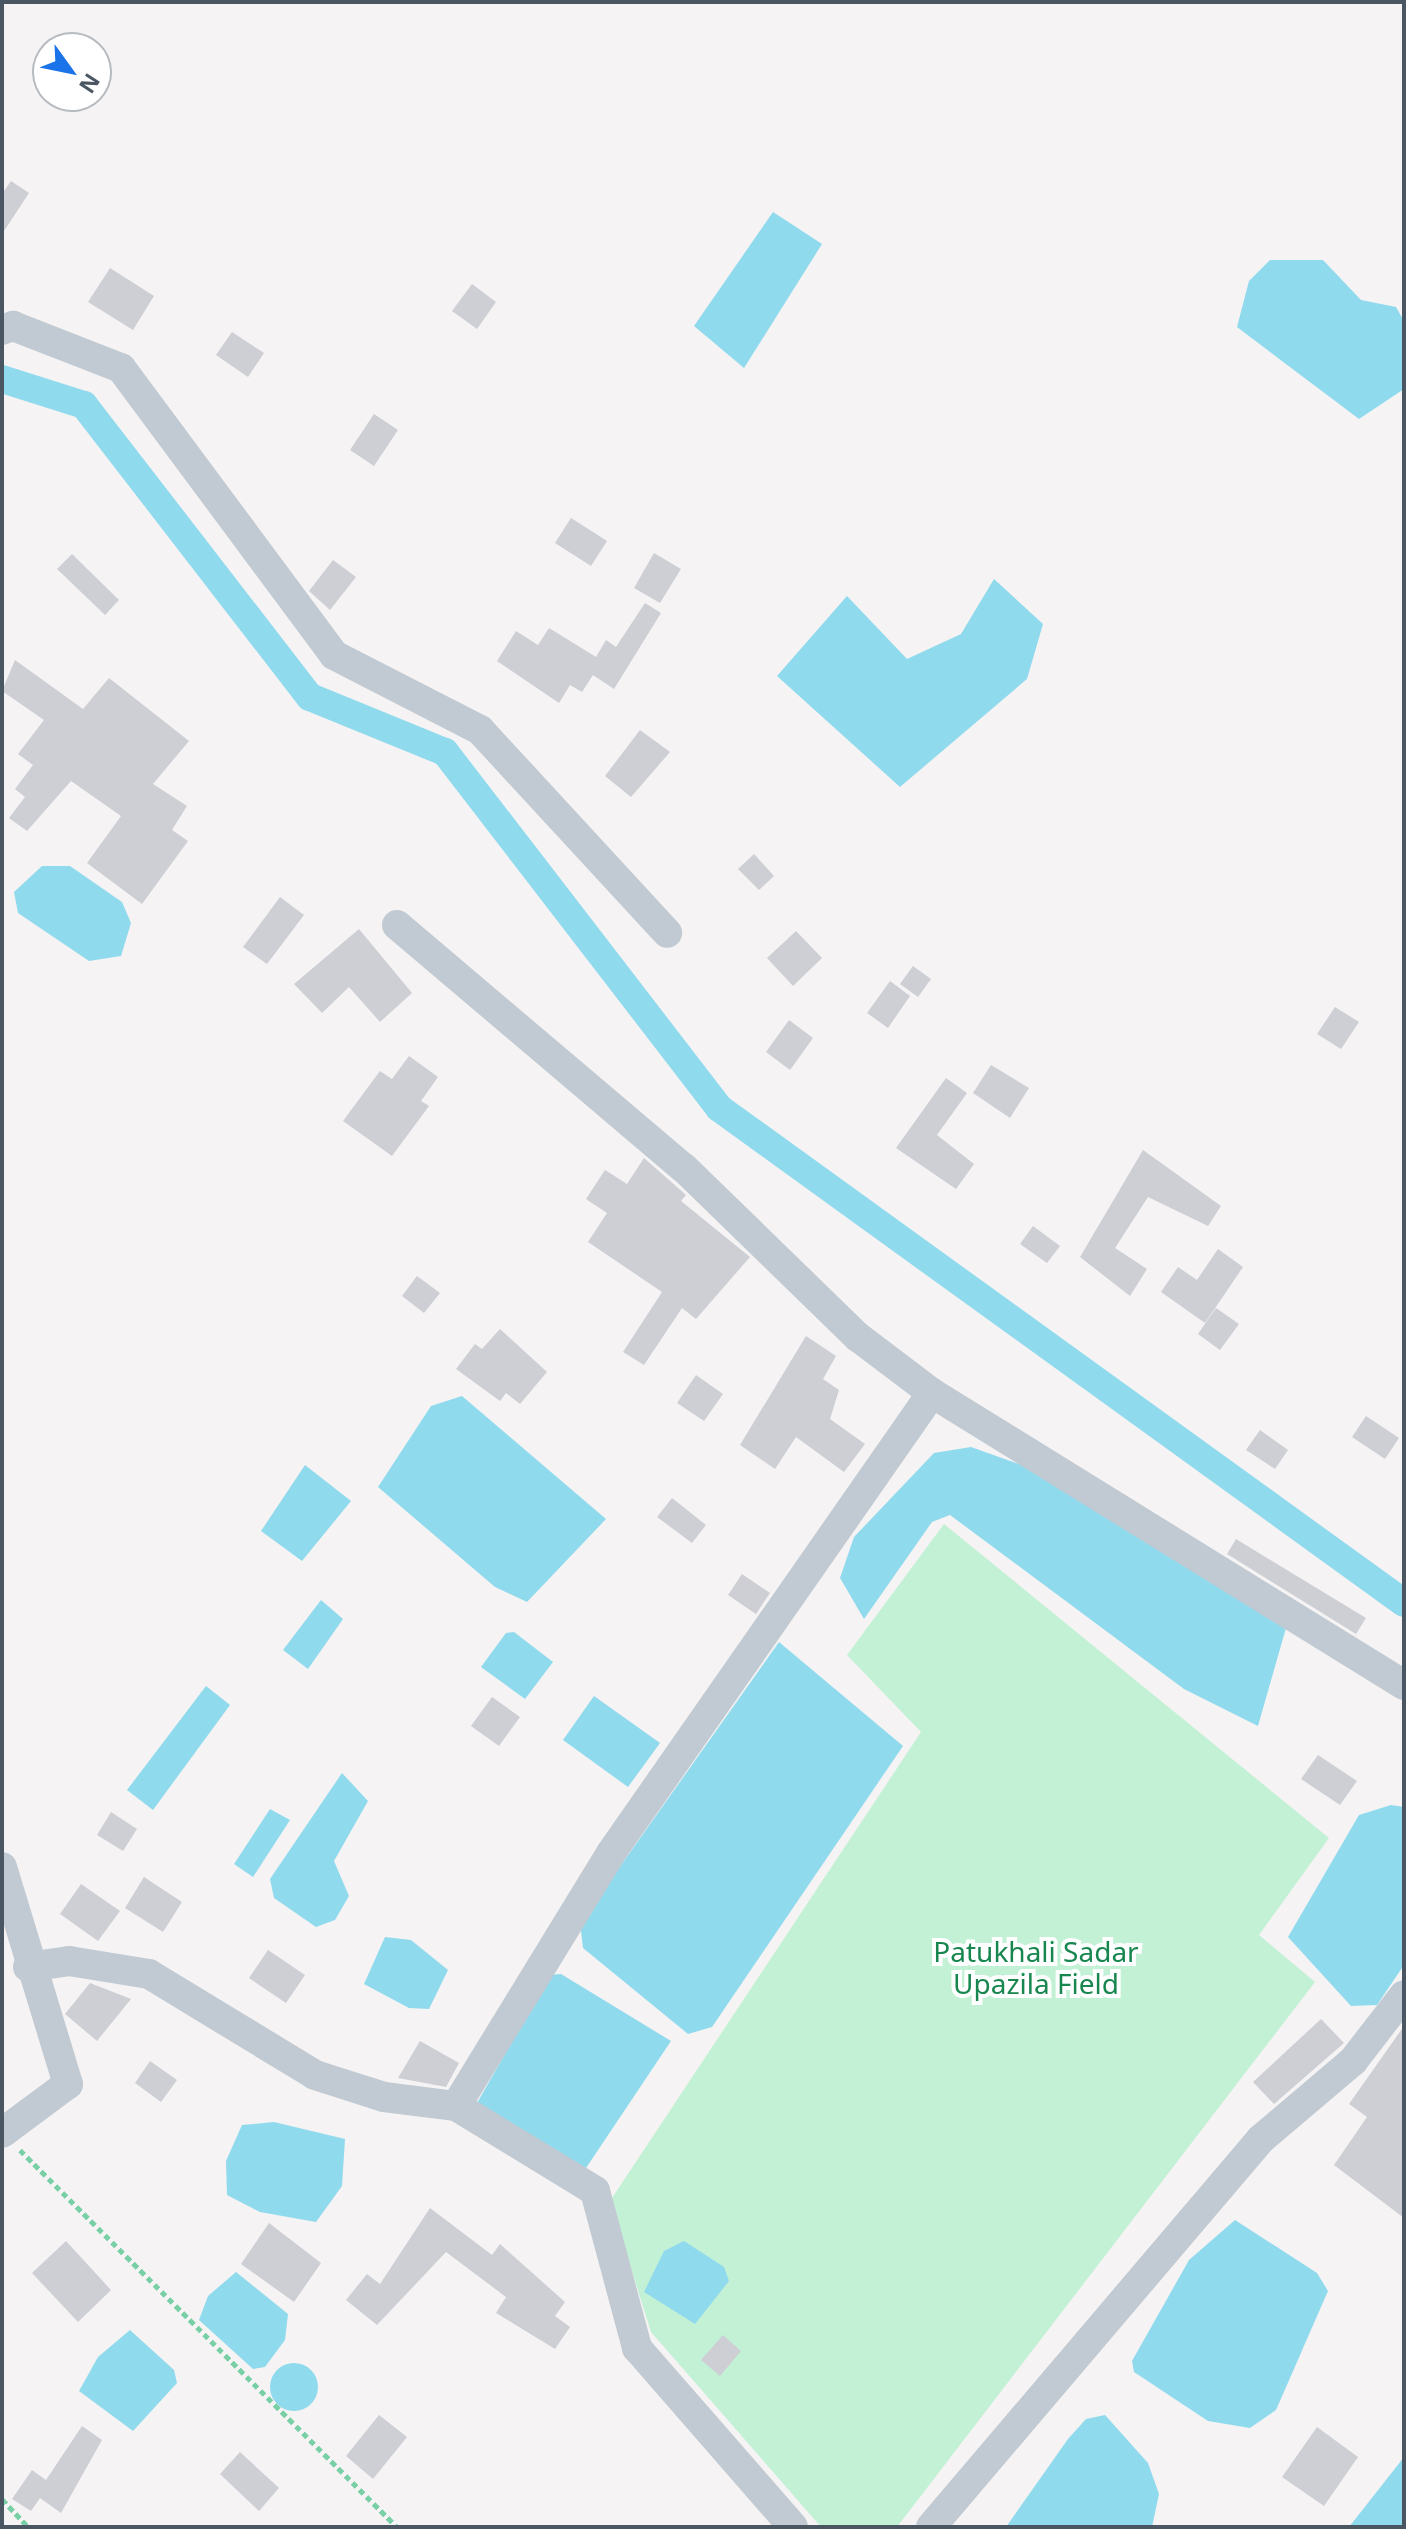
<!DOCTYPE html>
<style>
body{margin:0}
#map{position:relative;width:1406px;height:2529px;overflow:hidden;background:#f5f3f3;font-family:"Noto Sans",sans-serif}
div>[style]{position:absolute}
[style*='--x']{left:calc(var(--x)*1px);top:calc(var(--y)*1px);width:calc(var(--w)*1px);rotate:calc(var(--a)*1deg)}
.green>*{inset:0;background:#c3f1d5}
.water>*{inset:0;background:#90daee}
.round{border-radius:50%}
.canal>*{height:28px;margin:-14px;padding:0 14px;transform-origin:14px;border-radius:14px;background:#90daee}
.building>*{inset:0;background:#cdcfd5}
.path>*{height:5px;margin-top:-2.5px;transform-origin:0;background:repeating-linear-gradient(90deg,#7ad0a6 0 6px,transparent 0 10px)}
.minor>*{height:30px;margin:-15px;padding:0 15px;transform-origin:15px;border-radius:15px;background:#c1cad2}
span{translate:-50% -50%;white-space:nowrap;text-align:center;line-height:1.15;-webkit-text-stroke:8px #fff;paint-order:stroke}
.park-label{font-size:28px;color:#17864f}
.frame{position:absolute;inset:0;border:4px solid #4a5661;pointer-events:none}
.north{position:absolute;left:32px;top:32px;width:80px;height:80px;box-sizing:border-box;background:#fff;border:2px solid #b7bbc0;border-radius:50%;rotate:123deg;font-size:22px;font-weight:700;line-height:32px;text-align:center;color:#4a5661}
.north::after{content:'';display:block;margin:auto;width:28px;height:36px;background:#1a73e8;clip-path:polygon(50% 0,100% 100%,50% 72%,0 100%)}
</style>
<div id="map">
<div class="green">
<i style="clip-path:polygon(944px 1524px,1329px 1838px,1259px 1935px,1315px 1982px,897px 2527px,821px 2527px,651px 2332px,610px 2201px,921px 1732px,847px 1655px)"></i>
</div>
<div class="water">
<i style="clip-path:polygon(773px 212px,822px 244px,744px 368px,694px 326px)"></i>
<i style="clip-path:polygon(1270px 260px,1323px 260px,1361px 300px,1396px 307px,1404px 321px,1404px 389px,1359px 419px,1237px 327px,1249px 281px)"></i>
<i style="clip-path:polygon(994px 579px,1043px 624px,1027px 679px,900px 787px,777px 676px,847px 596px,907px 659px,961px 634px)"></i>
<i style="clip-path:polygon(42px 866px,70px 866px,122px 902px,131px 923px,121px 956px,89px 961px,18px 913px,14px 892px)"></i>
<i style="clip-path:polygon(462px 1396px,606px 1519px,527px 1602px,495px 1587px,378px 1487px,431px 1406px)"></i>
<i style="clip-path:polygon(971px 1447px,1047px 1474px,1286px 1628px,1258px 1726px,1184px 1689px,950px 1515px,932px 1522px,864px 1619px,840px 1578px,854px 1537px,934px 1453px)"></i>
<i style="clip-path:polygon(305px 1465px,351px 1501px,302px 1561px,261px 1531px)"></i>
<i style="clip-path:polygon(321px 1600px,343px 1619px,308px 1669px,283px 1650px)"></i>
<i style="clip-path:polygon(514px 1632px,553px 1662px,525px 1699px,481px 1667px,506px 1633px)"></i>
<i style="clip-path:polygon(779px 1642px,903px 1746px,712px 2027px,688px 2034px,583px 1948px,580px 1923px)"></i>
<i style="clip-path:polygon(206px 1686px,230px 1705px,153px 1810px,127px 1790px)"></i>
<i style="clip-path:polygon(594px 1696px,660px 1743px,628px 1787px,563px 1740px)"></i>
<i style="clip-path:polygon(342px 1773px,368px 1801px,334px 1861px,349px 1896px,335px 1920px,316px 1927px,274px 1898px,270px 1879px)"></i>
<i style="clip-path:polygon(1391px 1805px,1404px 1807px,1404px 1965px,1377px 2005px,1351px 2006px,1288px 1937px,1359px 1815px)"></i>
<i style="clip-path:polygon(270px 1809px,290px 1820px,253px 1877px,234px 1864px)"></i>
<i style="clip-path:polygon(385px 1937px,411px 1940px,448px 1970px,429px 2009px,409px 2008px,364px 1984px)"></i>
<i style="clip-path:polygon(561px 1974px,671px 2041px,584px 2171px,477px 2103px,550px 1975px)"></i>
<i style="clip-path:polygon(274px 2122px,345px 2139px,342px 2186px,316px 2222px,260px 2212px,227px 2195px,226px 2161px,242px 2125px)"></i>
<i style="clip-path:polygon(1235px 2220px,1317px 2273px,1328px 2291px,1276px 2410px,1250px 2428px,1208px 2421px,1134px 2372px,1132px 2361px,1189px 2260px)"></i>
<i style="clip-path:polygon(684px 2241px,724px 2267px,729px 2281px,695px 2324px,644px 2292px,664px 2251px)"></i>
<i style="clip-path:polygon(236px 2272px,288px 2314px,285px 2340px,265px 2367px,253px 2369px,199px 2320px,208px 2296px)"></i>
<i style="clip-path:polygon(130px 2330px,174px 2370px,177px 2383px,133px 2431px,79px 2391px,98px 2357px)"></i>
<i class="round" style="left:270px;top:2363px;width:48px;height:48px"></i>
<i style="clip-path:polygon(1105px 2415px,1148px 2463px,1159px 2494px,1152px 2527px,1006px 2527px,1068px 2439px,1086px 2419px)"></i>
<i style="clip-path:polygon(1404px 2457px,1404px 2527px,1349px 2527px,1397px 2466px)"></i>
</div>
<div class="canal">
<i style="--x:2;--y:379;--w:86;--a:17.6"></i>
<i style="--x:84;--y:405;--w:369;--a:52.3"></i>
<i style="--x:310;--y:697;--w:146;--a:22.2"></i>
<i style="--x:445;--y:752;--w:449;--a:52.4"></i>
<i style="--x:719;--y:1108;--w:845;--a:35.85"></i>
</div>
<div class="building">
<i style="clip-path:polygon(11px 181px,29px 193px,2px 234px,2px 194px)"></i>
<i style="clip-path:polygon(110px 268px,154px 296px,133px 330px,88px 302px)"></i>
<i style="clip-path:polygon(472px 284px,496px 302px,477px 329px,452px 311px)"></i>
<i style="clip-path:polygon(232px 332px,264px 353px,248px 377px,216px 355px)"></i>
<i style="clip-path:polygon(374px 414px,398px 430px,374px 466px,350px 450px)"></i>
<i style="clip-path:polygon(571px 518px,607px 541px,591px 566px,555px 543px)"></i>
<i style="clip-path:polygon(654px 553px,681px 569px,660px 603px,634px 588px)"></i>
<i style="clip-path:polygon(72px 554px,119px 600px,105px 615px,57px 569px)"></i>
<i style="clip-path:polygon(333px 560px,356px 577px,330px 610px,309px 591px)"></i>
<i style="clip-path:polygon(645px 603px,661px 613px,614px 689px,593px 675px,582px 692px,570px 685px,559px 703px,497px 661px,516px 631px,538px 645px,549px 628px,596px 657px,606px 640px,616px 647px)"></i>
<i style="clip-path:polygon(15px 660px,83px 709px,109px 678px,189px 741px,153px 784px,187px 806px,172px 830px,188px 841px,142px 904px,87px 863px,121px 816px,71px 781px,27px 831px,9px 818px,25px 797px,15px 789px,33px 765px,18px 754px,44px 720px,2px 691px)"></i>
<i style="clip-path:polygon(640px 730px,670px 752px,631px 797px,605px 776px)"></i>
<i style="clip-path:polygon(754px 854px,774px 876px,759px 890px,738px 869px)"></i>
<i style="clip-path:polygon(280px 897px,304px 915px,267px 964px,243px 947px)"></i>
<i style="clip-path:polygon(359px 929px,412px 993px,380px 1022px,349px 987px,322px 1013px,294px 984px)"></i>
<i style="clip-path:polygon(796px 931px,822px 958px,793px 986px,767px 958px)"></i>
<i style="clip-path:polygon(913px 966px,931px 979px,918px 997px,900px 984px)"></i>
<i style="clip-path:polygon(890px 981px,910px 996px,888px 1028px,867px 1013px)"></i>
<i style="clip-path:polygon(1335px 1007px,1359px 1022px,1341px 1049px,1317px 1034px)"></i>
<i style="clip-path:polygon(789px 1020px,813px 1038px,790px 1070px,766px 1052px)"></i>
<i style="clip-path:polygon(409px 1056px,438px 1077px,421px 1101px,429px 1106px,392px 1156px,343px 1121px,380px 1071px,392px 1079px)"></i>
<i style="clip-path:polygon(991px 1065px,1029px 1088px,1010px 1118px,973px 1093px)"></i>
<i style="clip-path:polygon(946px 1078px,967px 1093px,937px 1135px,974px 1164px,956px 1189px,896px 1148px)"></i>
<i style="clip-path:polygon(1143px 1150px,1221px 1206px,1208px 1226px,1148px 1197px,1115px 1248px,1147px 1269px,1130px 1296px,1080px 1257px)"></i>
<i style="clip-path:polygon(644px 1158px,686px 1195px,681px 1201px,750px 1257px,696px 1319px,682px 1308px,644px 1365px,623px 1352px,662px 1292px,588px 1242px,607px 1213px,586px 1199px,605px 1170px,627px 1184px)"></i>
<i style="clip-path:polygon(1033px 1226px,1060px 1246px,1047px 1263px,1020px 1244px)"></i>
<i style="clip-path:polygon(1218px 1249px,1243px 1267px,1205px 1323px,1161px 1292px,1178px 1267px,1197px 1280px)"></i>
<i style="clip-path:polygon(417px 1276px,440px 1293px,424px 1313px,402px 1296px)"></i>
<i style="clip-path:polygon(1216px 1308px,1239px 1324px,1220px 1350px,1198px 1334px)"></i>
<i style="clip-path:polygon(500px 1329px,547px 1372px,520px 1404px,506px 1393px,500px 1401px,456px 1369px,475px 1344px,482px 1349px)"></i>
<i style="clip-path:polygon(806px 1336px,836px 1356px,823px 1379px,839px 1390px,830px 1419px,865px 1444px,844px 1472px,796px 1437px,775px 1469px,740px 1445px)"></i>
<i style="clip-path:polygon(696px 1375px,723px 1394px,704px 1421px,677px 1403px)"></i>
<i style="clip-path:polygon(1366px 1416px,1399px 1438px,1385px 1459px,1352px 1437px)"></i>
<i style="clip-path:polygon(1260px 1430px,1288px 1450px,1275px 1469px,1246px 1450px)"></i>
<i style="clip-path:polygon(672px 1498px,706px 1525px,692px 1543px,657px 1517px)"></i>
<i style="clip-path:polygon(1236px 1539px,1366px 1618px,1356px 1634px,1227px 1554px)"></i>
<i style="clip-path:polygon(742px 1574px,770px 1593px,756px 1614px,728px 1595px)"></i>
<i style="clip-path:polygon(492px 1697px,520px 1717px,499px 1746px,471px 1726px)"></i>
<i style="clip-path:polygon(1318px 1755px,1357px 1781px,1340px 1805px,1301px 1779px)"></i>
<i style="clip-path:polygon(111px 1812px,137px 1829px,123px 1851px,97px 1835px)"></i>
<i style="clip-path:polygon(144px 1877px,182px 1902px,163px 1932px,125px 1908px)"></i>
<i style="clip-path:polygon(81px 1884px,120px 1911px,98px 1941px,60px 1914px)"></i>
<i style="clip-path:polygon(268px 1950px,305px 1975px,286px 2003px,249px 1978px)"></i>
<i style="clip-path:polygon(90px 1983px,131px 1999px,97px 2041px,65px 2014px)"></i>
<i style="clip-path:polygon(1321px 2019px,1344px 2043px,1274px 2104px,1253px 2082px)"></i>
<i style="clip-path:polygon(1404px 2026px,1404px 2218px,1334px 2165px,1367px 2117px,1349px 2104px)"></i>
<i style="clip-path:polygon(420px 2041px,459px 2063px,446px 2087px,398px 2078px)"></i>
<i style="clip-path:polygon(150px 2061px,177px 2080px,161px 2102px,135px 2083px)"></i>
<i style="clip-path:polygon(430px 2208px,492px 2255px,500px 2244px,565px 2302px,555px 2316px,570px 2327px,555px 2349px,496px 2313px,506px 2297px,446px 2252px,377px 2325px,346px 2300px,367px 2274px,380px 2284px)"></i>
<i style="clip-path:polygon(269px 2223px,321px 2263px,294px 2302px,241px 2264px)"></i>
<i style="clip-path:polygon(66px 2241px,111px 2290px,78px 2322px,32px 2273px)"></i>
<i style="clip-path:polygon(723px 2335px,741px 2351px,720px 2376px,701px 2360px)"></i>
<i style="clip-path:polygon(379px 2415px,407px 2437px,373px 2479px,346px 2456px)"></i>
<i style="clip-path:polygon(82px 2426px,102px 2440px,61px 2513px,40px 2498px,31px 2511px,12px 2499px,32px 2470px,46px 2480px)"></i>
<i style="clip-path:polygon(1317px 2427px,1358px 2457px,1324px 2506px,1282px 2477px)"></i>
<i style="clip-path:polygon(240px 2452px,279px 2488px,259px 2511px,220px 2474px)"></i>
</div>
<div class="path">
<i style="--x:20;--y:2150;--w:533;--a:45"></i>
<i style="--x:2;--y:2499;--w:38;--a:47"></i>
</div>
<div class="minor">
<i style="--x:2;--y:330;--w:12;--a:-20"></i>
<i style="--x:13;--y:326;--w:116;--a:21.3"></i>
<i style="--x:121;--y:368;--w:357;--a:53.4"></i>
<i style="--x:334;--y:655;--w:164;--a:27.2"></i>
<i style="--x:480;--y:730;--w:276;--a:47.3"></i>
<i style="--x:397;--y:925;--w:376;--a:40.3"></i>
<i style="--x:684;--y:1168;--w:243;--a:44.2"></i>
<i style="--x:858;--y:1337;--w:93;--a:37.1"></i>
<i style="--x:932;--y:1393;--w:555;--a:31.74"></i>
<i style="--x:2;--y:1867;--w:227;--a:73.1"></i>
<i style="--x:68;--y:2084;--w:82;--a:143.4"></i>
<i style="--x:28;--y:1967;--w:41;--a:-8.3"></i>
<i style="--x:69;--y:1961;--w:81;--a:9.2"></i>
<i style="--x:149;--y:1974;--w:194;--a:31.3"></i>
<i style="--x:315;--y:2075;--w:72;--a:17.7"></i>
<i style="--x:384;--y:2097;--w:73;--a:7.1"></i>
<i style="--x:456;--y:2106;--w:163;--a:31.4"></i>
<i style="--x:595;--y:2191;--w:163;--a:75"></i>
<i style="--x:637;--y:2348;--w:237;--a:48.9"></i>
<i style="--x:456;--y:2106;--w:297;--a:-58.5"></i>
<i style="--x:611;--y:1853;--w:561;--a:-55.09"></i>
<i style="--x:931;--y:2527;--w:509;--a:-49.62"></i>
<i style="--x:1261;--y:2139;--w:121;--a:-40.3"></i>
<i style="--x:1353;--y:2061;--w:83;--a:-52.3"></i>
</div>
<div class="park-label">
<span style="left:1036px;top:1967px">Patukhali Sadar<br>Upazila Field</span>
</div>
<div class="frame"></div>
<div class="north">N</div>
</div>
